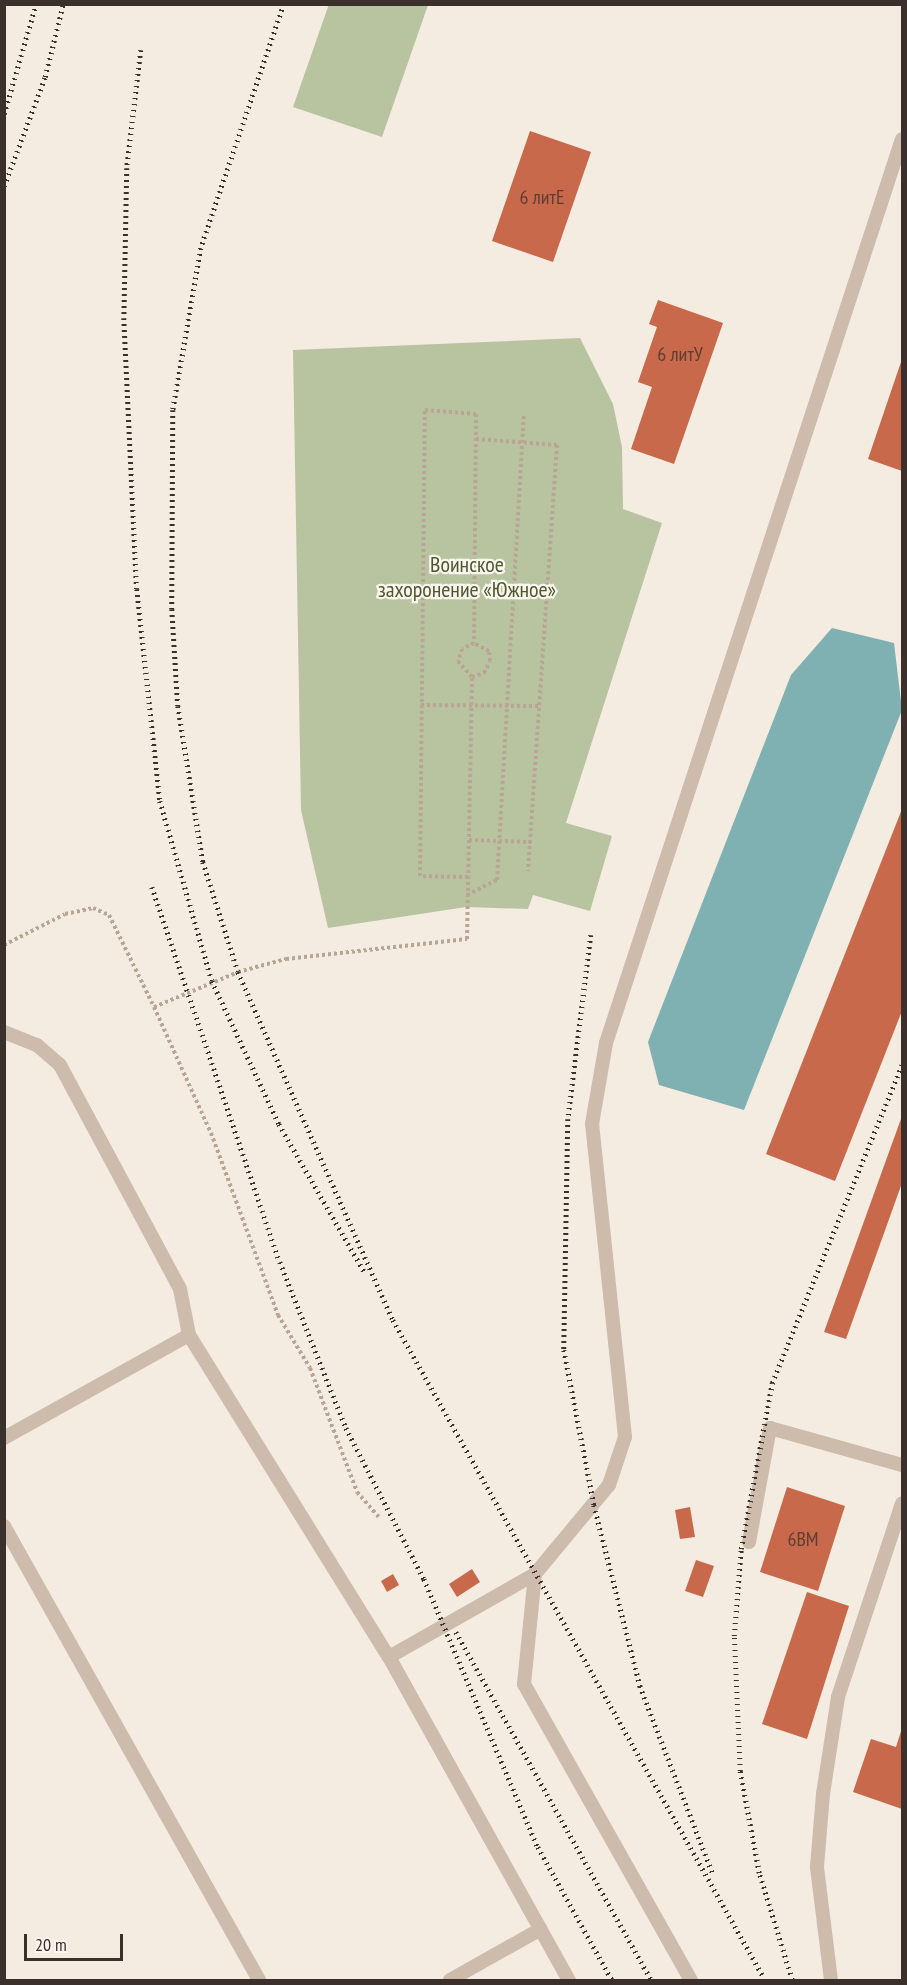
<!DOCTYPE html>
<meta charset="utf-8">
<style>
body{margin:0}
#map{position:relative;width:907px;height:1985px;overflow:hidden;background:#f4ebe1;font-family:"PT Sans Narrow",sans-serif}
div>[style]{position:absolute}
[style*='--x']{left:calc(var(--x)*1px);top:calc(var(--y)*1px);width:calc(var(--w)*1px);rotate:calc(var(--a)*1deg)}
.green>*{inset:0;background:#b8c4a0}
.water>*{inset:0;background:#7fb0b2}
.building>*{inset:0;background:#c8694b}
.path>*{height:4px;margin-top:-2px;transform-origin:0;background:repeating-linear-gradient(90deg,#b9a596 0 3px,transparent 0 6px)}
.service>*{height:14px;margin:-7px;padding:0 7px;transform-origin:7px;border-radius:7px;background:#cdbbac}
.rail>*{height:4.5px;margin-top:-2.25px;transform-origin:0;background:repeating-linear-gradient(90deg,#3b302b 0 1.5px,transparent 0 6px)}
span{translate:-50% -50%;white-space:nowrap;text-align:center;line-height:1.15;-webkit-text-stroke:4.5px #fbf5ee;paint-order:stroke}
.number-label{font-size:20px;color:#5e3e33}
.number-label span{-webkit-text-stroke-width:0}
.park-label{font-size:22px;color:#4a5a2e}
.frame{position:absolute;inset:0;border:6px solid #3b302b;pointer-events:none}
.scale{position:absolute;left:24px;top:1934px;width:99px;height:27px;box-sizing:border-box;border:3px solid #3b302b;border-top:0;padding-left:8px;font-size:18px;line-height:21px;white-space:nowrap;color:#3b302b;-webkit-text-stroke:4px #fbf5ee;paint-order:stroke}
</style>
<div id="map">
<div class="green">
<i style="clip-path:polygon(329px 4px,428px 5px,382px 137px,293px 107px)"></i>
<i style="clip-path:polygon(580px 338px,613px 404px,622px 447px,623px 509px,662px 523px,566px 823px,612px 836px,590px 911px,533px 895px,528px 909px,466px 907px,328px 928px,301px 810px,293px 350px)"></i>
</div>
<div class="water">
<i style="clip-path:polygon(832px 628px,894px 643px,902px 710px,744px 1110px,659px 1085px,648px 1042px,791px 675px)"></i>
</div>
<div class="building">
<i style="clip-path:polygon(530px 131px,591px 152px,553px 262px,492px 241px)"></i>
<i style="clip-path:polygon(658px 300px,723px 323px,674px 464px,631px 449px,652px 387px,638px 382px,657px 327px,649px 324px)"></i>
<i style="clip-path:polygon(902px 359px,902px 471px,868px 459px)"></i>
<i style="clip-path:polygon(902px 809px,902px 1011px,835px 1181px,766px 1154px)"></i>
<i style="clip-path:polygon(902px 1116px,902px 1183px,846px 1339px,824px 1332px)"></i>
<i style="clip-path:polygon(787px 1487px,845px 1506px,818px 1591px,760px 1572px)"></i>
<i style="clip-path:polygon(690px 1507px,695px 1537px,680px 1539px,675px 1510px)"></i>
<i style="clip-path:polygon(696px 1560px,714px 1566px,703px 1597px,685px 1591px)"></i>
<i style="clip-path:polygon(472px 1569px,480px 1582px,457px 1597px,449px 1584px)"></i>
<i style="clip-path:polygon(393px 1574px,399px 1585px,387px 1592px,381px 1581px)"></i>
<i style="clip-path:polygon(807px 1592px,849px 1606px,807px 1739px,762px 1724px)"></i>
<i style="clip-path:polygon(902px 1728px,902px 1809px,853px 1792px,871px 1739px,896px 1747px)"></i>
</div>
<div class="path">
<i style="--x:476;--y:439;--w:81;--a:4.2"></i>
<i style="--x:557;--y:445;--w:427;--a:93.9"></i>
<i style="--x:472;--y:677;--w:13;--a:-18"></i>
<i style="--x:484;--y:673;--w:13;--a:-63"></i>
<i style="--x:490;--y:661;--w:10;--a:-96"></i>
<i style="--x:489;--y:651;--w:17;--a:-152"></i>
<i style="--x:421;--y:705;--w:120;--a:0.5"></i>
<i style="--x:469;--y:840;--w:62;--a:1.8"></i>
<i style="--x:468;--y:877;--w:48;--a:-178.8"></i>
<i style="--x:420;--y:876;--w:466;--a:-89.4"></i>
<i style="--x:425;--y:410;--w:51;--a:4.5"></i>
<i style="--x:476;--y:414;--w:229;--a:90.5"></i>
<i style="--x:474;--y:643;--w:13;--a:153"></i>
<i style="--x:462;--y:649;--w:13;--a:108"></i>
<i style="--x:458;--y:661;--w:21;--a:49"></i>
<i style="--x:467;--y:895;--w:34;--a:-27"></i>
<i style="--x:497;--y:880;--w:467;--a:-86.7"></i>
<i style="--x:4;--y:945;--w:68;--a:-26.9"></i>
<i style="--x:65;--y:914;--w:29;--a:-12"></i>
<i style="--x:93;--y:908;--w:17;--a:24"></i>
<i style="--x:109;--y:915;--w:102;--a:63.9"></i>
<i style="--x:154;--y:1007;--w:91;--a:-22.6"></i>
<i style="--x:238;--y:972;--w:50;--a:-15.2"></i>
<i style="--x:286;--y:959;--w:182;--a:-6.3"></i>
<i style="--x:467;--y:939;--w:262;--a:-88.9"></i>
<i style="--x:154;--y:1007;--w:138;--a:65.7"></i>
<i style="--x:211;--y:1133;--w:194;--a:69.8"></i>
<i style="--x:278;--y:1315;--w:62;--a:58.9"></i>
<i style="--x:310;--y:1368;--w:133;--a:69.2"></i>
<i style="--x:357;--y:1492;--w:33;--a:49"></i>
</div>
<div class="service">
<i style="--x:4;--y:1032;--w:35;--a:22"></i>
<i style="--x:37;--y:1045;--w:30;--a:41"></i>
<i style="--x:60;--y:1065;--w:254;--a:61.8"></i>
<i style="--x:180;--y:1289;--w:47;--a:78.9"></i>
<i style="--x:189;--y:1335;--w:212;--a:150.9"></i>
<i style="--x:189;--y:1335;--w:379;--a:58.2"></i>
<i style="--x:389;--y:1657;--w:370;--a:60.9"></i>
<i style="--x:4;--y:1526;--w:521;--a:60.68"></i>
<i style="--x:749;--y:1542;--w:116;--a:-79.6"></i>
<i style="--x:770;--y:1428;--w:137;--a:15.7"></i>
<i style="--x:535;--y:1574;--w:111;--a:95.7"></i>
<i style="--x:524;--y:1684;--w:340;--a:60.6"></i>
<i style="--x:389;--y:1657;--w:168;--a:-29.6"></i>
<i style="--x:535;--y:1574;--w:116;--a:-50.3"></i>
<i style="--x:609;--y:1485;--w:51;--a:-71.6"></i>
<i style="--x:625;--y:1437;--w:315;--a:-96"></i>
<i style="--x:592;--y:1124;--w:82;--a:-80.2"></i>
<i style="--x:606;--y:1043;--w:951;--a:-71.87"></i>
<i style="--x:450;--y:1980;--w:104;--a:-29.3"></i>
<i style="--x:831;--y:1980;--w:114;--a:-97.1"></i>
<i style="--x:817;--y:1867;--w:73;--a:-85.3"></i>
<i style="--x:823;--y:1794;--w:98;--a:-81.2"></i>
<i style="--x:838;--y:1697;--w:204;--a:-71.7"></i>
</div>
<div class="rail">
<i style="--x:284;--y:4;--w:258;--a:108.8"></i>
<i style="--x:201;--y:248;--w:164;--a:99.8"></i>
<i style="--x:173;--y:410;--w:199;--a:90.3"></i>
<i style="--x:172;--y:609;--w:97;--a:86.5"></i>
<i style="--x:178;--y:706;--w:158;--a:80.9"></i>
<i style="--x:203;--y:862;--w:115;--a:72.3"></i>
<i style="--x:238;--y:972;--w:381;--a:66"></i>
<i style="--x:393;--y:1320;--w:755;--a:60.58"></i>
<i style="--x:141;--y:50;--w:119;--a:96.8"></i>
<i style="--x:127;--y:168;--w:150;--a:91.1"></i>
<i style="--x:124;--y:318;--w:271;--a:87.3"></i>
<i style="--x:137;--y:589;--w:213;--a:83.8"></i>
<i style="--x:160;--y:801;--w:187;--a:73.9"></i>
<i style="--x:212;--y:981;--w:158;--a:64.9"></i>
<i style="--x:279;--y:1124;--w:170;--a:60"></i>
<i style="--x:4;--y:114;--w:115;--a:-73.8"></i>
<i style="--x:4;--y:186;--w:116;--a:-69.4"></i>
<i style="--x:45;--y:77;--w:75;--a:-76.1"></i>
<i style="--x:152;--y:887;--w:396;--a:71.2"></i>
<i style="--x:280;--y:1262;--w:179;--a:68.3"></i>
<i style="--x:346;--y:1428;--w:170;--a:62.7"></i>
<i style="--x:424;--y:1579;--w:291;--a:67"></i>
<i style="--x:538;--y:1847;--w:152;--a:60.9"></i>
<i style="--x:591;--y:935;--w:185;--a:97.1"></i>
<i style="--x:568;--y:1119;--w:231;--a:91"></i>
<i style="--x:564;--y:1350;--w:158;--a:79"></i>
<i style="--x:594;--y:1505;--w:187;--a:75.7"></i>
<i style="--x:640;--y:1686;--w:202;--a:68.8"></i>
<i style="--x:456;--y:1632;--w:399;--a:60.7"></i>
<i style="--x:792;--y:1980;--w:112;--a:-107.1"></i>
<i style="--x:759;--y:1873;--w:104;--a:-100.6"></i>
<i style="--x:740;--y:1771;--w:135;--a:-92.5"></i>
<i style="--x:734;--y:1636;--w:87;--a:-85.4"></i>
<i style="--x:741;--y:1549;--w:169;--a:-79.4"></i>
<i style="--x:772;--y:1383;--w:344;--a:-67.8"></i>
</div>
<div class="number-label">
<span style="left:542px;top:197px">6 литЕ</span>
<span style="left:680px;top:354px">6 литУ</span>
<span style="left:803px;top:1539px">6ВМ</span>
</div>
<div class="park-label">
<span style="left:467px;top:577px">Воинское<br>захоронение «Южное»</span>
</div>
<div class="frame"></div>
<div class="scale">20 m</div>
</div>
